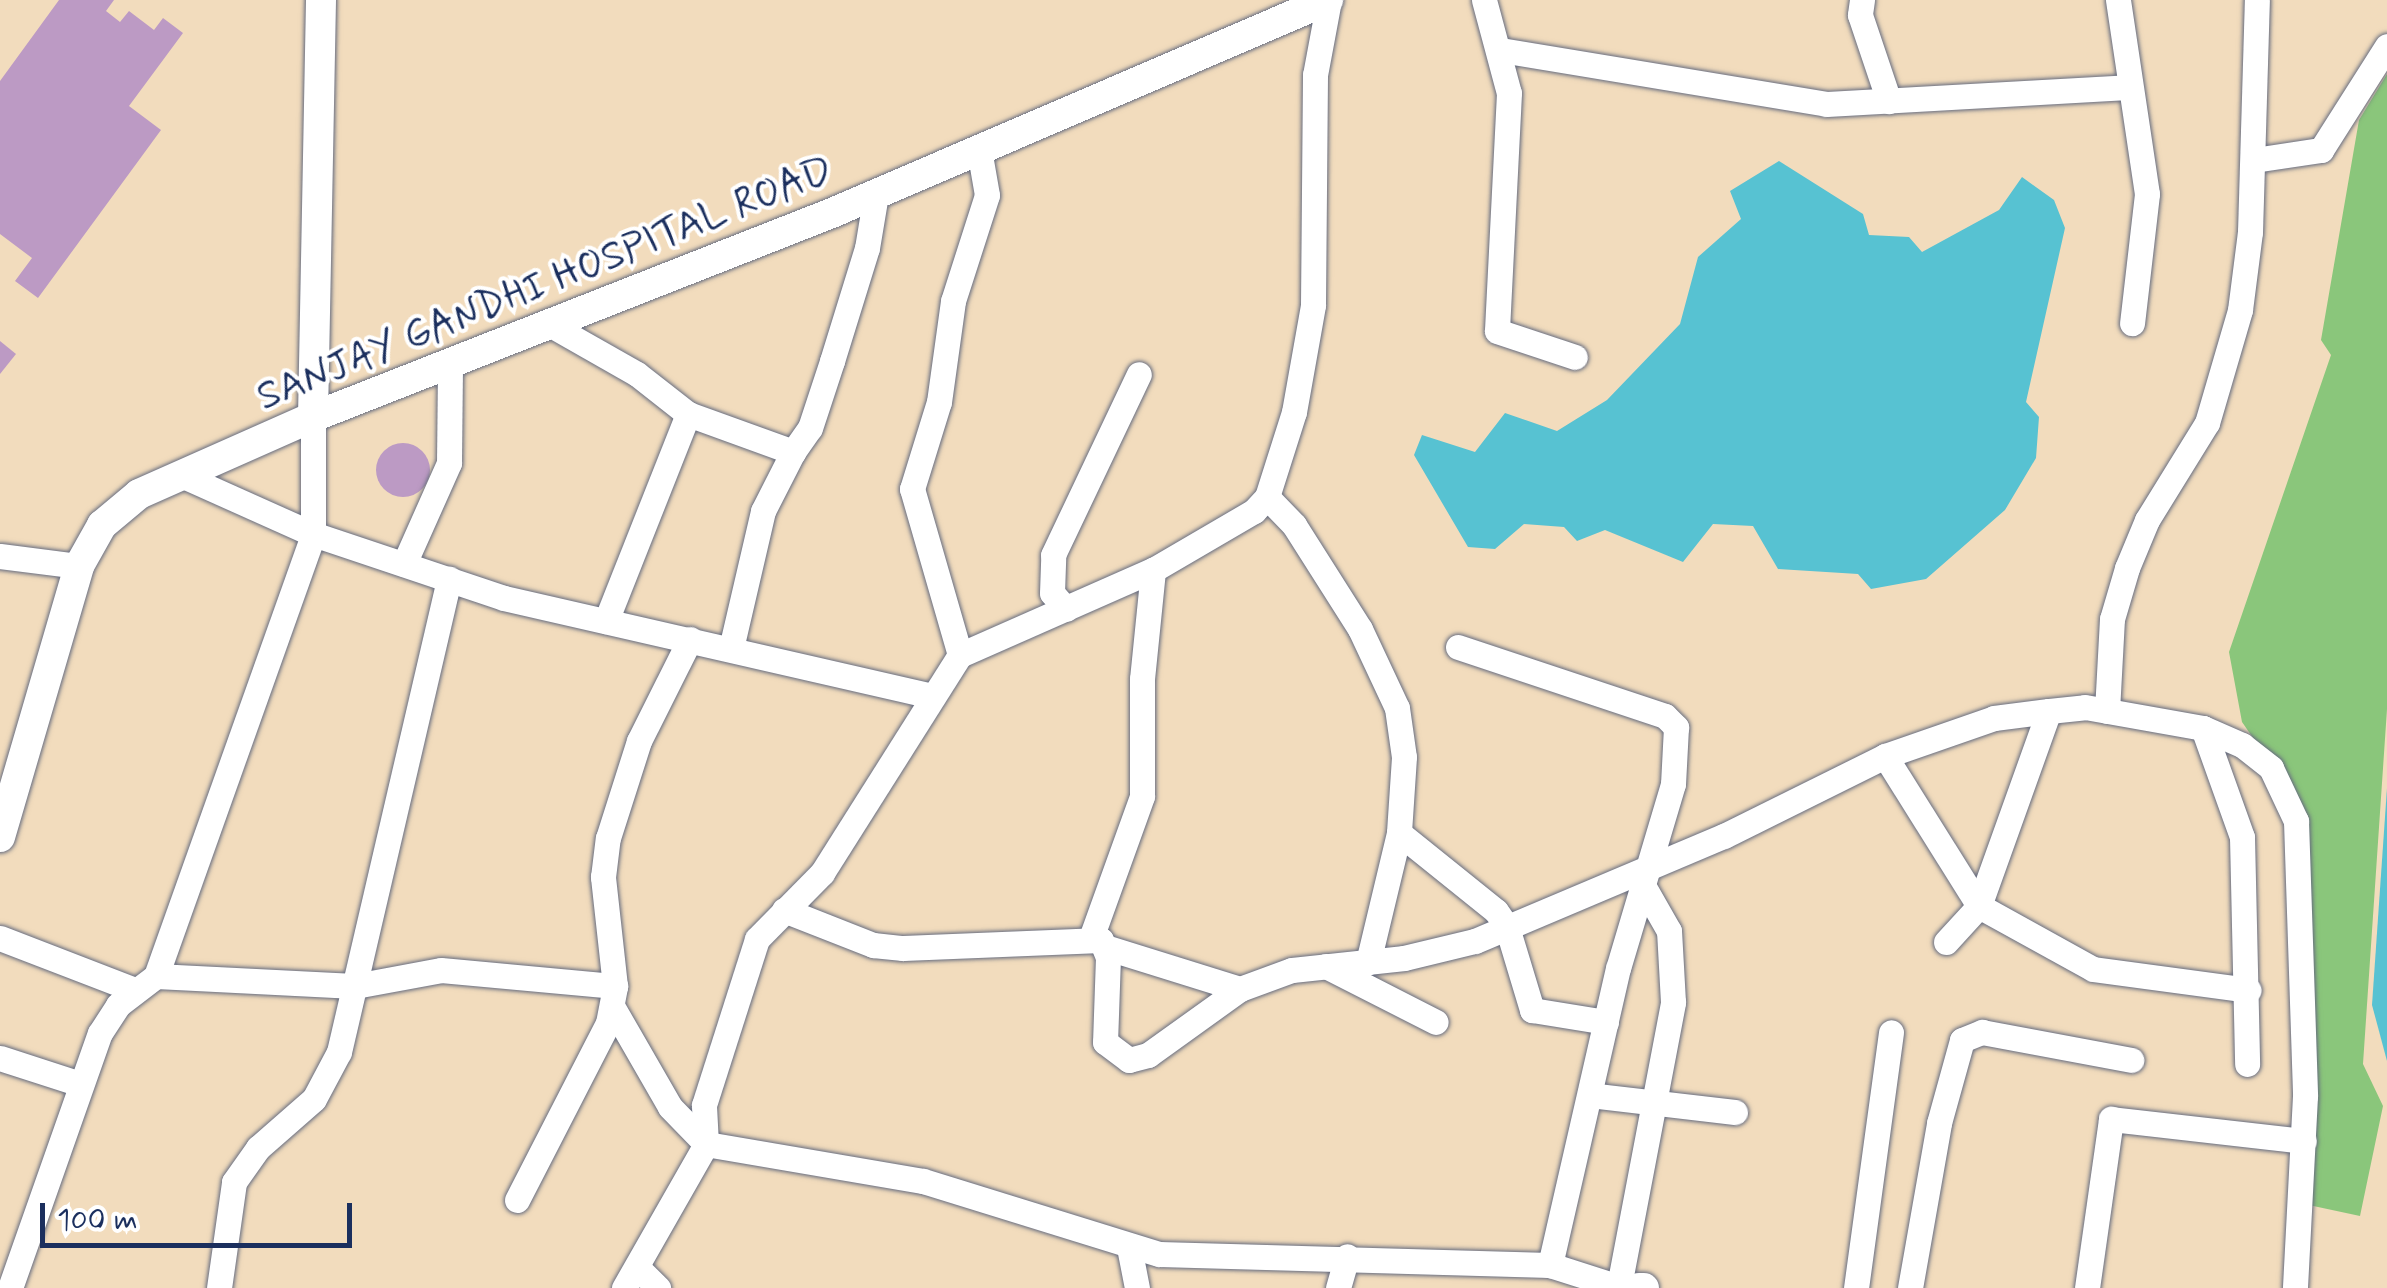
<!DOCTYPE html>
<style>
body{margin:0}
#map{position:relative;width:2387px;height:1288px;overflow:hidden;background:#f2dcbd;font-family:Mynerve,sans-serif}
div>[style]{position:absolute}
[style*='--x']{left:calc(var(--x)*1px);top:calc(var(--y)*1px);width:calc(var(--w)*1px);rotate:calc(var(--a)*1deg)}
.green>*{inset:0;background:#8ac67b}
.water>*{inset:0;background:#57c2d2}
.building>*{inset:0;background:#bc9ac4}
.round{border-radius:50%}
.roads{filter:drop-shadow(0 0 2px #666c7f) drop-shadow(0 0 2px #666c7f)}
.minor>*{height:25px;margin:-12.5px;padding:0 12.5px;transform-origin:12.5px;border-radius:12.5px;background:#fff}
.major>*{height:30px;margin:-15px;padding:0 15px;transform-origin:15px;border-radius:15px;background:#fff}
span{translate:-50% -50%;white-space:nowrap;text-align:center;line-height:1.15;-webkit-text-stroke:8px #fff;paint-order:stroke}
.street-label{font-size:40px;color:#1b2f5e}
.scale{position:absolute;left:40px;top:1203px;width:312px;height:45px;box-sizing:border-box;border:5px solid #1b2f5e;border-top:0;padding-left:12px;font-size:30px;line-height:35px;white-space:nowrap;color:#1b2f5e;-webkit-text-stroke:8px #fff;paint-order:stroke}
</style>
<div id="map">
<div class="green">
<i style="clip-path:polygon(2387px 74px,2387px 709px,2363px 1064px,2383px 1106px,2360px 1216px,2304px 1204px,2300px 806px,2242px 722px,2229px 652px,2331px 355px,2321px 340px,2359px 120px)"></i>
</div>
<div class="water">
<i style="clip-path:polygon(1779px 161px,1863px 214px,1869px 235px,1909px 237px,1922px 252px,1999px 210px,2022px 177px,2054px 200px,2065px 228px,2026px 402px,2039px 417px,2036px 458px,2005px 510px,1926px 579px,1871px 589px,1858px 574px,1778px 569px,1753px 526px,1713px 524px,1683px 562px,1605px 530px,1577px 541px,1564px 527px,1524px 524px,1495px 549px,1468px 547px,1414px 455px,1422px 435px,1475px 452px,1505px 413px,1557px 431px,1607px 400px,1680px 324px,1698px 257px,1741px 219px,1730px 191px)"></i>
<i style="clip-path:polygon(2387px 788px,2387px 1061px,2372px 1005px)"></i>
</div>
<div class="building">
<i style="clip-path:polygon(59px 0,114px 0,106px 11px,120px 22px,129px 11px,154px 30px,163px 18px,183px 33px,129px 106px,161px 130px,38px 298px,15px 281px,32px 258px,0 234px,0 81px)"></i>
<i style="clip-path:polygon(0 341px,16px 354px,0 374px)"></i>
<i class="round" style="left:376px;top:443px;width:54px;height:54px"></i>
</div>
<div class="roads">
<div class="minor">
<i style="--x:1484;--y:0;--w:96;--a:75"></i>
<i style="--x:1509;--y:93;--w:238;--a:92.9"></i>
<i style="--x:1497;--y:331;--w:82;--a:18.4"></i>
<i style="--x:1862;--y:0;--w:15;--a:98"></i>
<i style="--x:1860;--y:15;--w:91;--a:71.4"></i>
<i style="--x:2118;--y:0;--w:196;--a:81.5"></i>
<i style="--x:2147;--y:194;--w:130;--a:96.6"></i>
<i style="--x:1501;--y:50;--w:329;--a:9.4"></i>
<i style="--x:1826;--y:104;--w:303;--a:-3.2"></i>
<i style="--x:2254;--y:160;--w:68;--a:-8.5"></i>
<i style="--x:2321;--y:150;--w:123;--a:-57.6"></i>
<i style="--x:549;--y:324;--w:101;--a:29.6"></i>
<i style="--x:637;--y:374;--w:65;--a:38.1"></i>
<i style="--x:688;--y:414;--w:112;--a:19.9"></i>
<i style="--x:793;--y:452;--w:66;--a:117"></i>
<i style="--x:763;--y:511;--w:141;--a:103.1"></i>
<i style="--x:793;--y:452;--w:29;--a:-55"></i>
<i style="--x:810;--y:428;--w:71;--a:-71.8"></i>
<i style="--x:832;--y:361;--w:118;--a:-72.8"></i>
<i style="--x:867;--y:248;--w:55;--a:-80.5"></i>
<i style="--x:181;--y:475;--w:145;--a:24.1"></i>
<i style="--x:313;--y:534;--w:201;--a:18.5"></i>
<i style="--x:504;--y:598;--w:439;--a:12.9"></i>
<i style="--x:1267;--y:497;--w:39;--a:46"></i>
<i style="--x:1294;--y:525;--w:123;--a:57.6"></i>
<i style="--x:1360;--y:629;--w:87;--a:64.9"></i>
<i style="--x:1397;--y:708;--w:49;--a:81.9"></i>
<i style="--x:1404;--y:757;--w:76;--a:93.8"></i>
<i style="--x:1399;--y:833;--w:133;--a:103.5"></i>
<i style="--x:0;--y:556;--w:80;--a:7.2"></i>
<i style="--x:404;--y:564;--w:111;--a:-66"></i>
<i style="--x:449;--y:463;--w:100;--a:-89.4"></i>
<i style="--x:1066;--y:609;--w:21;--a:-131"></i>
<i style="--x:1052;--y:593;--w:38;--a:-88"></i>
<i style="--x:1053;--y:555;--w:200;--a:-64.6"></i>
<i style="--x:606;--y:621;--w:223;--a:-68.4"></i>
<i style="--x:1458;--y:647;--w:218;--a:18.4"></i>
<i style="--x:1665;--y:716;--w:16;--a:45"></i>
<i style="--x:1676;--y:727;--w:57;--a:93"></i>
<i style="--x:1673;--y:784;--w:192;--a:106.6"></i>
<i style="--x:1618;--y:968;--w:305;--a:102.9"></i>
<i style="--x:960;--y:655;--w:173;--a:-106.1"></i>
<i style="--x:912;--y:489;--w:91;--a:-72.8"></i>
<i style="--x:939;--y:402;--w:102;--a:-82.1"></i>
<i style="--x:953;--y:301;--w:111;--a:-72.2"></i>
<i style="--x:987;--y:195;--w:47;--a:-99.9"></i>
<i style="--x:2107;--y:711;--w:92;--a:-86.9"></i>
<i style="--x:2112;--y:619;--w:53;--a:-73.6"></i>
<i style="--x:2127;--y:568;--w:52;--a:-67.4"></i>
<i style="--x:2147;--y:520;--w:114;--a:-58.3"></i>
<i style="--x:2207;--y:423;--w:118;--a:-73.7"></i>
<i style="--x:2240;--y:310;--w:79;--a:-82.7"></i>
<i style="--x:2250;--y:232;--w:232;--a:-88.3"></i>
<i style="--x:2203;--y:728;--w:116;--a:70.3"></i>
<i style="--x:2242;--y:837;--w:227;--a:88.7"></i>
<i style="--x:1885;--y:756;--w:177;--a:57.9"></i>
<i style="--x:1979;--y:906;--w:130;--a:28.9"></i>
<i style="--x:2093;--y:969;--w:157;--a:7.7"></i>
<i style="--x:1399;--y:833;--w:124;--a:38.8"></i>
<i style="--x:1496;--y:911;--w:19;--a:55"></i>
<i style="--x:1507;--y:927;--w:87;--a:73.2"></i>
<i style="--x:1532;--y:1010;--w:75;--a:9.2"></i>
<i style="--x:784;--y:910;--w:96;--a:21.5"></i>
<i style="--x:873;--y:945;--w:30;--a:6"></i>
<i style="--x:903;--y:948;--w:198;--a:-2.3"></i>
<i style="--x:1101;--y:940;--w:18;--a:68"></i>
<i style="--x:1108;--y:957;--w:85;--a:92"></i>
<i style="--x:1105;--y:1042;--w:30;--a:37"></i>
<i style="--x:1129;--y:1060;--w:20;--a:-15"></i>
<i style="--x:1148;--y:1055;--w:113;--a:-35.7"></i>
<i style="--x:1240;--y:989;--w:55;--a:-20.1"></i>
<i style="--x:1292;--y:970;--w:113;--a:-6.1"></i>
<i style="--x:1404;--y:958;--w:73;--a:-13.5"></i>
<i style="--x:1475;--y:941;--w:270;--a:-22.9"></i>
<i style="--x:1724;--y:836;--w:180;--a:-26.4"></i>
<i style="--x:1885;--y:756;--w:115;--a:-19.2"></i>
<i style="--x:1994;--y:718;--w:55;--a:-7.3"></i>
<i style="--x:0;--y:938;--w:145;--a:21.1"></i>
<i style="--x:1091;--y:938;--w:151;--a:-70.2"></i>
<i style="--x:1142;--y:796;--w:117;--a:-90"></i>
<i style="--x:1142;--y:679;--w:110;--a:-84.2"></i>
<i style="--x:1946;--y:942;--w:49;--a:-47.5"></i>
<i style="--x:1979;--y:906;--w:207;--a:-70.3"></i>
<i style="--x:2049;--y:711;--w:36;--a:-6"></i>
<i style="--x:2085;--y:707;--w:120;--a:10.1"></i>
<i style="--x:2203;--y:728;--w:43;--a:23.6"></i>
<i style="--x:2242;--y:745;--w:37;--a:38"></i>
<i style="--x:2271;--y:768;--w:59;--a:64.7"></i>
<i style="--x:2296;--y:821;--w:275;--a:88.1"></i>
<i style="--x:2305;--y:1096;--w:192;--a:93"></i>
<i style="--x:1108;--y:948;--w:138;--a:17.3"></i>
<i style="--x:1326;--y:966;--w:123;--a:27"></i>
<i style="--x:156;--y:976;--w:199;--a:2.9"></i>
<i style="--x:355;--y:986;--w:87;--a:-10.5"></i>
<i style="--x:441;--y:970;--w:175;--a:5.3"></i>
<i style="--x:612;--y:1006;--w:116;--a:60.1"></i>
<i style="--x:670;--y:1107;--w:52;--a:45.8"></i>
<i style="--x:706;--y:1144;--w:220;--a:9.7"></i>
<i style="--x:923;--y:1181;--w:247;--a:17.2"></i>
<i style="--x:1159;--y:1254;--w:391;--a:1.6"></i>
<i style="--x:1550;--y:1265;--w:76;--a:17.7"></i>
<i style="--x:0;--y:1058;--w:84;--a:18"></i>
<i style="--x:1590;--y:1095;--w:146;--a:6.7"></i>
<i style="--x:517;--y:1200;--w:199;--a:-62.8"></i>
<i style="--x:608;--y:1023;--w:38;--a:-79"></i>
<i style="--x:615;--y:986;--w:110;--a:-96.3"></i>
<i style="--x:603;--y:877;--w:39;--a:-83"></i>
<i style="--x:608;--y:838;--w:102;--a:-72.3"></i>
<i style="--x:639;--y:741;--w:114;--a:-63.4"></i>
<i style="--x:1129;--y:1247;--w:42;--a:79"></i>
<i style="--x:637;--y:1267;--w:30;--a:45"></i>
<i style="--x:1619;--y:1286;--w:289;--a:-79.2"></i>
<i style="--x:1673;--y:1002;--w:71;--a:-93.2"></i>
<i style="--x:1669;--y:931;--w:48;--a:-119.7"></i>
<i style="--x:10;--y:1288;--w:270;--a:-70.6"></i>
<i style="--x:100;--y:1033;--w:33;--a:-57"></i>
<i style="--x:118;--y:1005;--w:48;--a:-37.3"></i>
<i style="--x:156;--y:976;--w:469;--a:-70.4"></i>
<i style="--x:313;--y:534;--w:117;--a:-90"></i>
<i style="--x:219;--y:1288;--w:107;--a:-81.9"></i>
<i style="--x:234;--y:1182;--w:42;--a:-54.8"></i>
<i style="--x:258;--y:1148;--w:74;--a:-41.2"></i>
<i style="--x:314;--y:1099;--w:53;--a:-62"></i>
<i style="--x:339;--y:1052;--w:486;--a:-76.9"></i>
<i style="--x:624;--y:1288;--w:166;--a:-60.3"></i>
<i style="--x:706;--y:1144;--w:39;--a:-93"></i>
<i style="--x:704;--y:1105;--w:174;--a:-72.3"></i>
<i style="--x:757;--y:939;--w:93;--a:-45.4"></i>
<i style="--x:822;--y:873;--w:258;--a:-57.7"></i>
<i style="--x:960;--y:655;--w:211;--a:-23.8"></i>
<i style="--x:1153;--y:570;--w:117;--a:-30.3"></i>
<i style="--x:1254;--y:511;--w:19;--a:-47"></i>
<i style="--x:1267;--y:497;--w:89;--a:-72.4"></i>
<i style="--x:1294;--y:412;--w:109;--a:-79.9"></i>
<i style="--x:1313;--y:305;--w:230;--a:-89.5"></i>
<i style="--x:1315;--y:75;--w:76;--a:-79.4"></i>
<i style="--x:1338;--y:1288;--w:33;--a:-74"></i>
<i style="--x:1856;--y:1288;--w:258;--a:-82.2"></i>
<i style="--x:1910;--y:1288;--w:168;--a:-80"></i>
<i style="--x:1939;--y:1123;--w:86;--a:-74.5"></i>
<i style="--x:1962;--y:1040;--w:22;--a:-22"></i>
<i style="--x:1982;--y:1032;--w:152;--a:10.6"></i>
<i style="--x:2087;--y:1288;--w:171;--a:-81.9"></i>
<i style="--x:2111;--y:1119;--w:194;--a:6.5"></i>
</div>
<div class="major">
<i style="--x:313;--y:417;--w:417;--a:-88.9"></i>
<i style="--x:0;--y:837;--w:282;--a:-73.7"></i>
<i style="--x:79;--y:566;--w:47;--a:-60.7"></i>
<i style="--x:102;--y:525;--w:48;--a:-40"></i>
<i style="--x:139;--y:494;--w:190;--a:-23.9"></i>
<i style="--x:313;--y:417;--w:558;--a:-21.46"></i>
<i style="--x:832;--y:213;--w:540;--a:-23.24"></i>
<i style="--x:1639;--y:1288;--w:5;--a:0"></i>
</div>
</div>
<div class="street-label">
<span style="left:545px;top:284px;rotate:-22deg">SANJAY GANDHI HOSPITAL ROAD</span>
</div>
<div class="scale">100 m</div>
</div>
